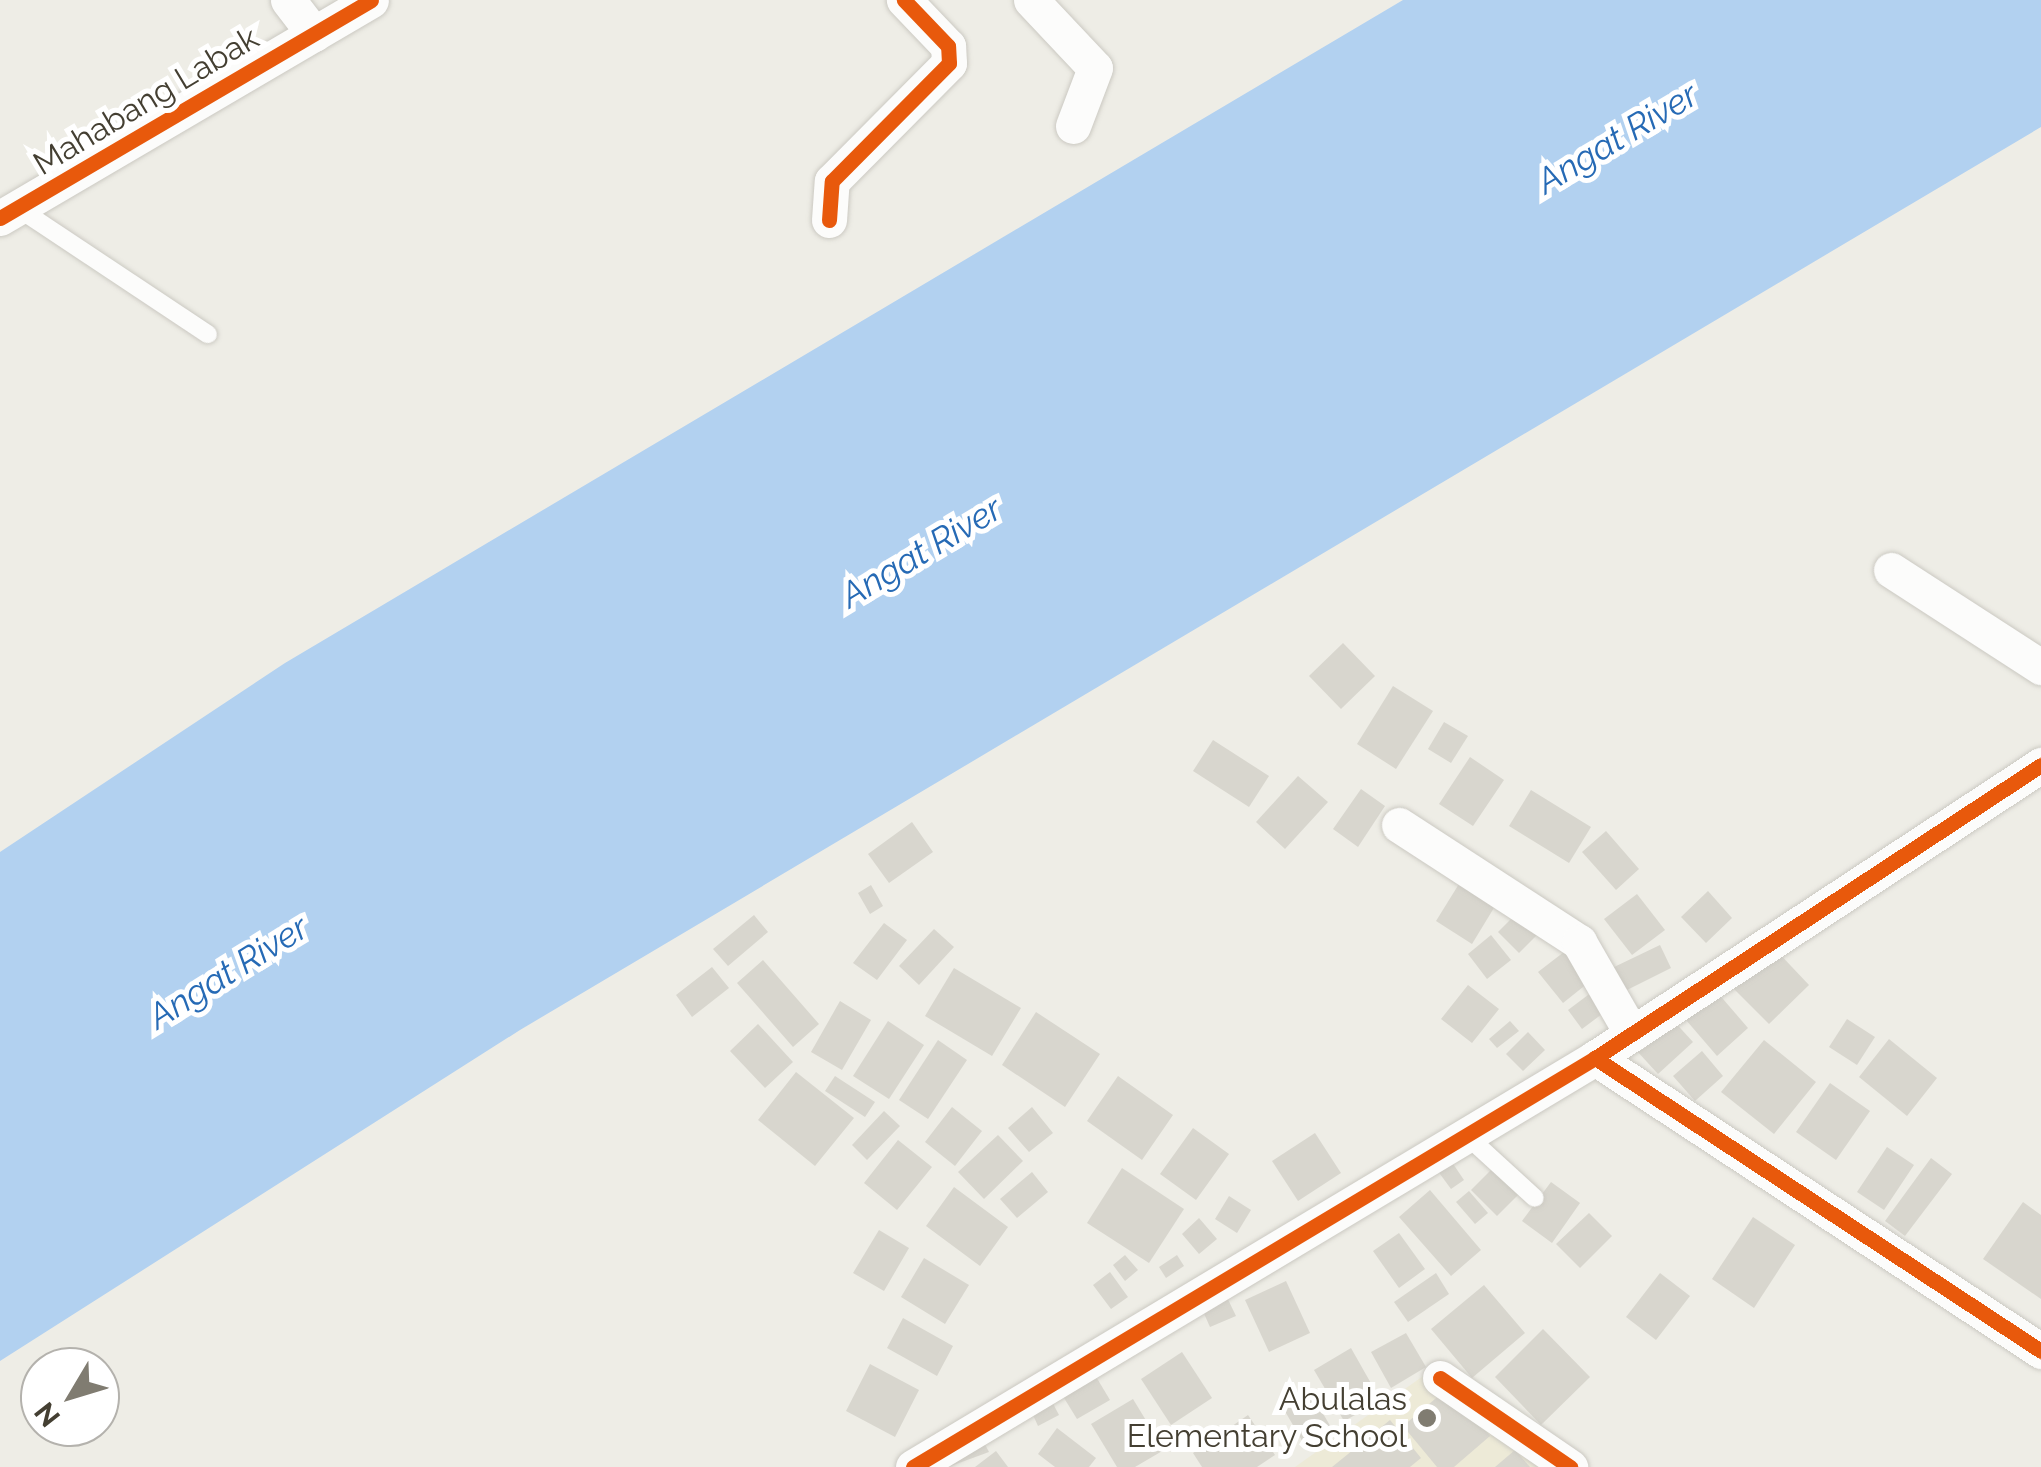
<!DOCTYPE html>
<style>
body{margin:0}
#map{position:relative;width:2041px;height:1467px;overflow:hidden;background:#eeede6;font-family:Raleway,sans-serif}
div>[style]{position:absolute}
[style*='--x']{left:calc(var(--x)*1px);top:calc(var(--y)*1px);width:calc(var(--w)*1px);rotate:calc(var(--a)*1deg)}
.education>*{inset:0;background:#edead7}
.water>*{inset:0;background:#b2d1f0}
.building>*{inset:0;background:#d8d6ce}
.roads{filter:drop-shadow(0 0 2px #cbc9c2) drop-shadow(0 0 2px #cbc9c2)}
.lane>*{height:18px;margin:-9px;padding:0 9px;transform-origin:9px;border-radius:9px;background:#fcfcfb}
.street>*{height:35px;margin:-17.5px;padding:0 17.5px;transform-origin:17.5px;border-radius:17.5px;background:#fcfcfb}
.cycleway>*{height:15px;margin:-7.5px;padding:0 7.5px;transform-origin:7.5px;border-radius:7.5px;background:#e8590c}
.dots>*{width:28px;height:28px;translate:-50% -50%;box-sizing:border-box;border:5px solid #fff;border-radius:50%}
span{translate:-50% -50%;white-space:nowrap;text-align:center;line-height:1.15;-webkit-text-stroke:10px #fff;paint-order:stroke}
.street-label{font-size:32px;color:#443f32}
.poi-label{font-size:32px;color:#443f32}
.right{translate:-100% -50%;text-align:right}
.water-label{font-size:35px;color:#266ab5;font-style:italic}
.north{position:absolute;left:20px;top:1347px;width:100px;height:100px;box-sizing:border-box;background:#fff;border:2px solid #b4b2ad;border-radius:50%;rotate:232deg;font-size:28px;font-weight:700;line-height:40px;text-align:center;color:#443f32}
.north::after{content:'';display:block;margin:auto;width:35px;height:45px;background:#807c71;clip-path:polygon(50% 0,100% 100%,50% 72%,0 100%)}
</style>
<div id="map">
<div class="education">
<i style="clip-path:polygon(1433px 1369px,1546px 1467px,1295px 1467px)"></i>
</div>
<div class="water">
<i style="clip-path:polygon(1403px 0,2041px 0,2041px 127px,520px 1030px,0 1361px,0 852px,285px 663px)"></i>
</div>
<div class="building">
<i style="clip-path:polygon(1343px 643px,1375px 676px,1341px 709px,1309px 676px)"></i>
<i style="clip-path:polygon(1393px 686px,1433px 711px,1396px 769px,1357px 744px)"></i>
<i style="clip-path:polygon(1444px 722px,1468px 736px,1451px 763px,1428px 749px)"></i>
<i style="clip-path:polygon(1213px 740px,1269px 776px,1249px 807px,1193px 771px)"></i>
<i style="clip-path:polygon(1470px 757px,1504px 780px,1473px 826px,1439px 804px)"></i>
<i style="clip-path:polygon(1298px 776px,1328px 802px,1285px 849px,1256px 822px)"></i>
<i style="clip-path:polygon(1361px 789px,1385px 806px,1358px 847px,1333px 829px)"></i>
<i style="clip-path:polygon(1531px 790px,1591px 827px,1569px 863px,1509px 826px)"></i>
<i style="clip-path:polygon(912px 822px,933px 852px,889px 883px,868px 854px)"></i>
<i style="clip-path:polygon(1606px 831px,1639px 869px,1616px 890px,1582px 852px)"></i>
<i style="clip-path:polygon(1467px 871px,1503px 893px,1472px 944px,1436px 921px)"></i>
<i style="clip-path:polygon(871px 885px,883px 906px,870px 914px,858px 893px)"></i>
<i style="clip-path:polygon(1708px 891px,1732px 918px,1706px 943px,1681px 917px)"></i>
<i style="clip-path:polygon(1637px 894px,1665px 930px,1632px 955px,1604px 919px)"></i>
<i style="clip-path:polygon(1523px 907px,1544px 928px,1519px 953px,1498px 932px)"></i>
<i style="clip-path:polygon(754px 915px,768px 932px,728px 966px,713px 949px)"></i>
<i style="clip-path:polygon(884px 923px,907px 940px,877px 980px,853px 963px)"></i>
<i style="clip-path:polygon(934px 929px,954px 947px,919px 985px,899px 966px)"></i>
<i style="clip-path:polygon(1491px 935px,1511px 960px,1487px 979px,1468px 954px)"></i>
<i style="clip-path:polygon(1573px 945px,1598px 975px,1563px 1003px,1538px 972px)"></i>
<i style="clip-path:polygon(1660px 945px,1671px 968px,1621px 993px,1610px 969px)"></i>
<i style="clip-path:polygon(1774px 948px,1809px 985px,1769px 1024px,1733px 988px)"></i>
<i style="clip-path:polygon(763px 960px,819px 1024px,793px 1047px,737px 983px)"></i>
<i style="clip-path:polygon(712px 967px,729px 988px,692px 1017px,676px 995px)"></i>
<i style="clip-path:polygon(954px 968px,1021px 1008px,992px 1056px,925px 1016px)"></i>
<i style="clip-path:polygon(1468px 985px,1499px 1009px,1472px 1043px,1441px 1019px)"></i>
<i style="clip-path:polygon(1596px 989px,1610px 1008px,1582px 1029px,1568px 1010px)"></i>
<i style="clip-path:polygon(1717px 992px,1748px 1028px,1717px 1056px,1686px 1020px)"></i>
<i style="clip-path:polygon(840px 1001px,871px 1020px,842px 1070px,811px 1052px)"></i>
<i style="clip-path:polygon(1036px 1012px,1100px 1054px,1065px 1107px,1002px 1065px)"></i>
<i style="clip-path:polygon(1671px 1018px,1693px 1042px,1658px 1074px,1636px 1050px)"></i>
<i style="clip-path:polygon(1847px 1019px,1875px 1037px,1857px 1065px,1829px 1047px)"></i>
<i style="clip-path:polygon(888px 1021px,924px 1045px,889px 1099px,853px 1076px)"></i>
<i style="clip-path:polygon(1510px 1021px,1519px 1031px,1497px 1048px,1489px 1039px)"></i>
<i style="clip-path:polygon(758px 1024px,793px 1062px,765px 1088px,730px 1051px)"></i>
<i style="clip-path:polygon(1528px 1032px,1545px 1050px,1523px 1071px,1506px 1054px)"></i>
<i style="clip-path:polygon(1889px 1039px,1937px 1078px,1907px 1116px,1859px 1077px)"></i>
<i style="clip-path:polygon(938px 1040px,967px 1060px,928px 1119px,899px 1100px)"></i>
<i style="clip-path:polygon(1764px 1040px,1816px 1082px,1774px 1134px,1721px 1092px)"></i>
<i style="clip-path:polygon(1702px 1051px,1723px 1076px,1695px 1101px,1673px 1076px)"></i>
<i style="clip-path:polygon(796px 1072px,854px 1118px,815px 1166px,758px 1120px)"></i>
<i style="clip-path:polygon(835px 1076px,875px 1102px,865px 1117px,825px 1091px)"></i>
<i style="clip-path:polygon(1118px 1076px,1173px 1115px,1142px 1160px,1087px 1121px)"></i>
<i style="clip-path:polygon(1830px 1083px,1870px 1111px,1836px 1160px,1796px 1132px)"></i>
<i style="clip-path:polygon(952px 1107px,982px 1131px,955px 1166px,925px 1142px)"></i>
<i style="clip-path:polygon(1032px 1107px,1053px 1133px,1029px 1152px,1008px 1128px)"></i>
<i style="clip-path:polygon(884px 1111px,900px 1126px,867px 1160px,852px 1145px)"></i>
<i style="clip-path:polygon(1193px 1128px,1229px 1154px,1196px 1200px,1160px 1174px)"></i>
<i style="clip-path:polygon(1315px 1133px,1341px 1173px,1298px 1201px,1272px 1161px)"></i>
<i style="clip-path:polygon(998px 1135px,1023px 1161px,984px 1199px,958px 1172px)"></i>
<i style="clip-path:polygon(898px 1140px,932px 1167px,897px 1210px,864px 1183px)"></i>
<i style="clip-path:polygon(1887px 1147px,1914px 1165px,1884px 1210px,1857px 1192px)"></i>
<i style="clip-path:polygon(1443px 1149px,1464px 1180px,1451px 1189px,1429px 1159px)"></i>
<i style="clip-path:polygon(1931px 1158px,1952px 1174px,1905px 1236px,1885px 1221px)"></i>
<i style="clip-path:polygon(1496px 1165px,1522px 1191px,1497px 1216px,1471px 1190px)"></i>
<i style="clip-path:polygon(1122px 1168px,1184px 1209px,1149px 1263px,1087px 1223px)"></i>
<i style="clip-path:polygon(1032px 1172px,1048px 1192px,1017px 1218px,1000px 1199px)"></i>
<i style="clip-path:polygon(1551px 1182px,1580px 1203px,1552px 1243px,1522px 1221px)"></i>
<i style="clip-path:polygon(954px 1187px,1008px 1227px,980px 1266px,926px 1226px)"></i>
<i style="clip-path:polygon(1430px 1190px,1481px 1250px,1451px 1276px,1399px 1217px)"></i>
<i style="clip-path:polygon(1469px 1191px,1488px 1213px,1475px 1224px,1456px 1202px)"></i>
<i style="clip-path:polygon(1229px 1196px,1251px 1210px,1237px 1233px,1215px 1219px)"></i>
<i style="clip-path:polygon(2023px 1202px,2041px 1215px,2041px 1299px,1983px 1259px)"></i>
<i style="clip-path:polygon(1589px 1213px,1612px 1236px,1580px 1268px,1556px 1244px)"></i>
<i style="clip-path:polygon(1753px 1217px,1795px 1245px,1754px 1308px,1712px 1279px)"></i>
<i style="clip-path:polygon(1199px 1218px,1217px 1239px,1199px 1254px,1182px 1234px)"></i>
<i style="clip-path:polygon(879px 1230px,909px 1248px,884px 1291px,853px 1273px)"></i>
<i style="clip-path:polygon(1399px 1233px,1425px 1269px,1399px 1288px,1373px 1251px)"></i>
<i style="clip-path:polygon(1125px 1255px,1138px 1270px,1125px 1281px,1113px 1265px)"></i>
<i style="clip-path:polygon(1177px 1255px,1184px 1266px,1166px 1278px,1159px 1267px)"></i>
<i style="clip-path:polygon(924px 1258px,969px 1285px,945px 1324px,901px 1297px)"></i>
<i style="clip-path:polygon(1110px 1272px,1128px 1297px,1111px 1309px,1093px 1285px)"></i>
<i style="clip-path:polygon(1436px 1273px,1449px 1294px,1408px 1322px,1394px 1302px)"></i>
<i style="clip-path:polygon(1660px 1273px,1690px 1296px,1656px 1340px,1626px 1317px)"></i>
<i style="clip-path:polygon(1286px 1281px,1310px 1333px,1269px 1352px,1245px 1300px)"></i>
<i style="clip-path:polygon(1484px 1285px,1525px 1333px,1472px 1378px,1431px 1329px)"></i>
<i style="clip-path:polygon(1222px 1287px,1236px 1316px,1210px 1327px,1197px 1298px)"></i>
<i style="clip-path:polygon(903px 1318px,953px 1346px,937px 1376px,887px 1348px)"></i>
<i style="clip-path:polygon(1543px 1329px,1590px 1377px,1541px 1425px,1495px 1377px)"></i>
<i style="clip-path:polygon(1406px 1333px,1426px 1367px,1391px 1388px,1371px 1352px)"></i>
<i style="clip-path:polygon(1351px 1348px,1381px 1401px,1344px 1421px,1314px 1370px)"></i>
<i style="clip-path:polygon(1182px 1352px,1212px 1398px,1171px 1425px,1141px 1379px)"></i>
<i style="clip-path:polygon(870px 1364px,919px 1390px,895px 1437px,846px 1411px)"></i>
<i style="clip-path:polygon(1089px 1365px,1110px 1400px,1077px 1419px,1056px 1385px)"></i>
<i style="clip-path:polygon(1307px 1386px,1332px 1429px,1304px 1444px,1279px 1401px)"></i>
<i style="clip-path:polygon(1448px 1388px,1490px 1436px,1454px 1467px,1437px 1467px,1403px 1426px)"></i>
<i style="clip-path:polygon(1048px 1394px,1059px 1415px,1038px 1426px,1028px 1404px)"></i>
<i style="clip-path:polygon(1133px 1399px,1164px 1450px,1135px 1467px,1117px 1467px,1091px 1424px)"></i>
<i style="clip-path:polygon(1248px 1415px,1275px 1455px,1257px 1467px,1202px 1467px,1193px 1453px)"></i>
<i style="clip-path:polygon(1390px 1420px,1421px 1458px,1410px 1467px,1332px 1467px)"></i>
<i style="clip-path:polygon(1057px 1428px,1096px 1458px,1089px 1467px,1055px 1467px,1038px 1454px)"></i>
<i style="clip-path:polygon(979px 1433px,989px 1452px,948px 1467px,941px 1455px)"></i>
<i style="clip-path:polygon(1515px 1450px,1530px 1467px,1495px 1467px)"></i>
<i style="clip-path:polygon(996px 1451px,1008px 1467px,975px 1467px)"></i>
</div>
<div class="roads">
<div class="lane">
<i style="--x:18;--y:208;--w:228;--a:33.6"></i>
<i style="--x:1466;--y:1135;--w:93;--a:42.4"></i>
</div>
<div class="street">
<i style="--x:288;--y:0;--w:43;--a:52.6"></i>
<i style="--x:1031;--y:0;--w:93;--a:46.7"></i>
<i style="--x:1095;--y:68;--w:62;--a:110.8"></i>
<i style="--x:0;--y:218;--w:430;--a:-30.4"></i>
<i style="--x:829;--y:220;--w:39;--a:-86"></i>
<i style="--x:832;--y:181;--w:166;--a:-45.2"></i>
<i style="--x:949;--y:63;--w:17;--a:-93"></i>
<i style="--x:948;--y:46;--w:64;--a:-133.7"></i>
<i style="--x:1891;--y:570;--w:179;--a:32.9"></i>
<i style="--x:1399;--y:825;--w:215;--a:33"></i>
<i style="--x:1579;--y:942;--w:106;--a:60.1"></i>
<i style="--x:1595;--y:1058;--w:534;--a:33.3"></i>
<i style="--x:1440;--y:1378;--w:158;--a:34.4"></i>
<i style="--x:913;--y:1467;--w:795;--a:-30.95"></i>
<i style="--x:1595;--y:1058;--w:534;--a:-33.3"></i>
</div>
</div>
<div class="cycleway">
<i style="--x:0;--y:218;--w:430;--a:-30.4"></i>
<i style="--x:829;--y:220;--w:39;--a:-86"></i>
<i style="--x:832;--y:181;--w:166;--a:-45.2"></i>
<i style="--x:949;--y:63;--w:17;--a:-93"></i>
<i style="--x:948;--y:46;--w:64;--a:-133.7"></i>
<i style="--x:1595;--y:1058;--w:534;--a:33.3"></i>
<i style="--x:1440;--y:1378;--w:158;--a:34.4"></i>
<i style="--x:913;--y:1467;--w:795;--a:-30.95"></i>
<i style="--x:1595;--y:1058;--w:534;--a:-33.3"></i>
</div>
<div class="dots">
<i style="left:1427px;top:1418px;background:#807c71"></i>
</div>
<div class="street-label">
<span style="left:146px;top:101px;rotate:-31deg">Mahabang Labak</span>
</div>
<div class="poi-label">
<span class="right" style="left:1407px;top:1418px">Abulalas<br>Elementary School</span>
</div>
<div class="water-label">
<span style="left:1617px;top:138px;rotate:-31deg">Angat River</span>
<span style="left:921px;top:552px;rotate:-31deg">Angat River</span>
<span style="left:228px;top:972px;rotate:-32deg">Angat River</span>
</div>
<div class="north">N</div>
</div>
